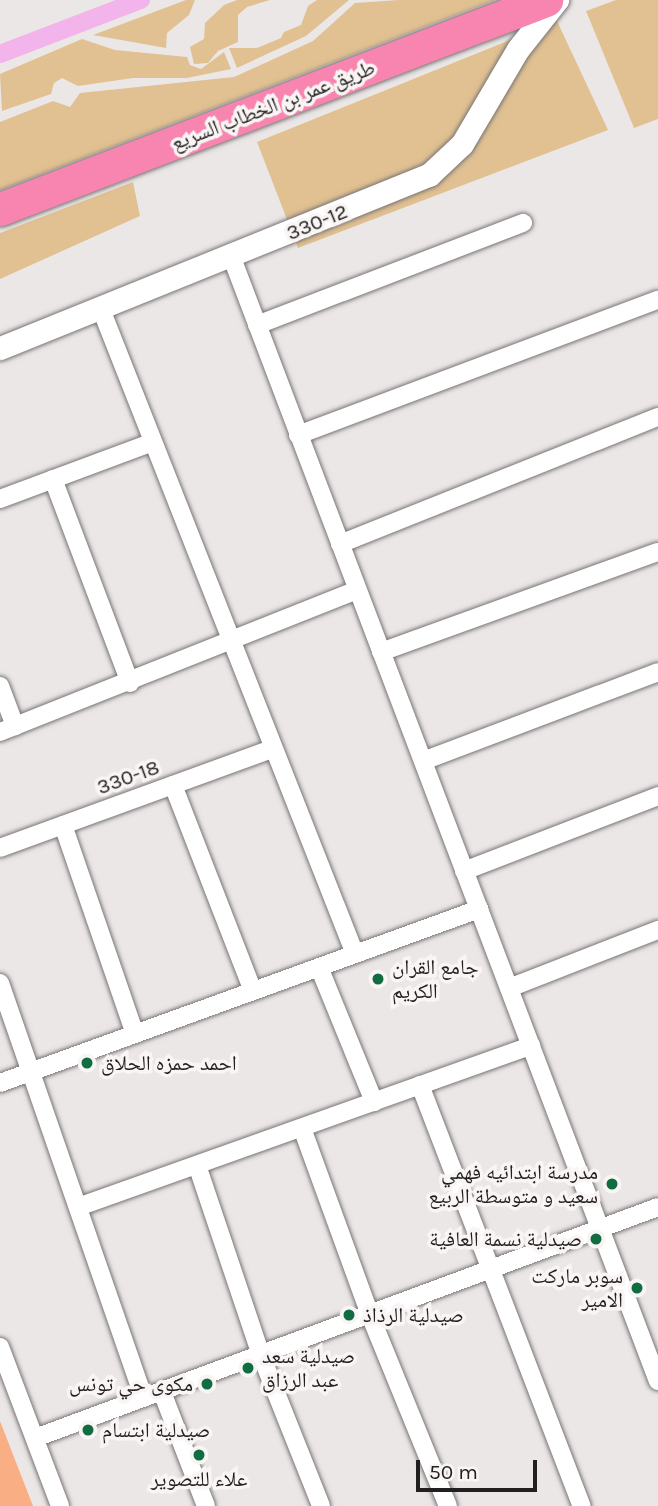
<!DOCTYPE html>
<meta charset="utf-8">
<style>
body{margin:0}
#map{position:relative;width:658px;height:1506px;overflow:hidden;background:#ece7e7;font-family:Karla,"Noto Naskh Arabic",sans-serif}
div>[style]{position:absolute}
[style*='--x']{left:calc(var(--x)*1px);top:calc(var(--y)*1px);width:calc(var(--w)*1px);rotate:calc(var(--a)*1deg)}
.green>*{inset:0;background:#e1c192}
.canal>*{height:18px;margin:-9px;padding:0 9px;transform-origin:9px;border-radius:9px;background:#f3b3eb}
.building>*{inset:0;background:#f9ae84}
.roads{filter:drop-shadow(0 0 2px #797575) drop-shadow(0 0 2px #797575)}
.minor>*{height:18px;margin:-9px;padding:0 9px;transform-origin:9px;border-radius:9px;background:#fff}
.tertiary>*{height:23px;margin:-11.5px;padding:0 11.5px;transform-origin:11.5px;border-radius:11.5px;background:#fff}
.motorway>*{height:33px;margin:-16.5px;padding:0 16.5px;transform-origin:16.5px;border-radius:16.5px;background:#f884b0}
.dots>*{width:19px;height:19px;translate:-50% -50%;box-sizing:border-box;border:4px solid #f9f5f4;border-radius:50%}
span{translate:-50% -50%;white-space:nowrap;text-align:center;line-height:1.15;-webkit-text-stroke:7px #f9f5f4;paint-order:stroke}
.street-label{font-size:21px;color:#211f1f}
.poi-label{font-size:21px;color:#211f1f}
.left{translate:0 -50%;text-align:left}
.right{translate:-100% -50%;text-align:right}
.scale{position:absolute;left:416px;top:1460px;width:121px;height:32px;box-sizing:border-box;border:4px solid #211f1f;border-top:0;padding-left:9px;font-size:21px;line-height:24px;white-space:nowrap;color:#211f1f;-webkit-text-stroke:5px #f9f5f4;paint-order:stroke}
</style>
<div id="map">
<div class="green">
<i style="clip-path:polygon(186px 0,195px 0,189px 15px,167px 33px,166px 48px,93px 35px)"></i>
<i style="clip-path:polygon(237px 0,270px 0,247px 7px,238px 15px,238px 42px,218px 51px,208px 63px,194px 64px,190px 47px,204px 39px,205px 23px,224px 5px)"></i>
<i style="clip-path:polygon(317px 0,349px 0,306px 36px,237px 68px,229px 48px,257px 48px,281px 38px,284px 32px,301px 25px,308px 6px)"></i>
<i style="clip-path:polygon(399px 0,495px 0,0 190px,0 122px,53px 101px,70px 107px,80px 93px,234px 77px,313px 41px,355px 3px)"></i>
<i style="clip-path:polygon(616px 0,658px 0,658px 119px,634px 128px,586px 11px)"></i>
<i style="clip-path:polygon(557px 21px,608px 130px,298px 248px,257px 142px)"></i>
<i style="clip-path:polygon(82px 39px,115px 50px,187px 57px,190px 65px,201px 69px,224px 52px,231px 69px,187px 78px,133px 78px,78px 86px,62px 78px,54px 83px,51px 94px,2px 111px,0 74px)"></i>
<i style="clip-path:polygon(133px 182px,140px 216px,0 279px,0 233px)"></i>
</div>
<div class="canal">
<i style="--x:0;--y:54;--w:151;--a:-21"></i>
</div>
<div class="building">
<i style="clip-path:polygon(0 1421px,33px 1506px,0 1506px)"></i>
</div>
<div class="roads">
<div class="minor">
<i style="--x:232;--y:258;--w:1201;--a:69.23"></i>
<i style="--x:101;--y:309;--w:693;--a:68.51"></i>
<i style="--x:257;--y:325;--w:285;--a:-21"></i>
<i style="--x:298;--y:435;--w:384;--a:-20.6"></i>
<i style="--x:53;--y:479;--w:218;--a:69.3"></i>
<i style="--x:0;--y:499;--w:163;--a:-20.4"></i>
<i style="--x:340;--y:544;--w:342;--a:-21.8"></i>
<i style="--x:381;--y:652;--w:294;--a:-19.9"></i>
<i style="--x:0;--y:686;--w:43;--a:69.4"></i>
<i style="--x:0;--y:732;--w:384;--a:-21.7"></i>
<i style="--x:423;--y:761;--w:251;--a:-20.7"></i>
<i style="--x:173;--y:785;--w:221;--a:68.8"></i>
<i style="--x:63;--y:825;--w:221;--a:71"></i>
<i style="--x:0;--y:848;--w:289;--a:-20"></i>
<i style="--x:464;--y:871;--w:208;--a:-21.1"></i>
<i style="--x:319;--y:967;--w:146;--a:67.8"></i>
<i style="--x:0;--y:983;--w:439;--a:70.9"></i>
<i style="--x:509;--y:988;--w:160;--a:-21.3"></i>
<i style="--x:0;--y:1083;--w:510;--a:-19.96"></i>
<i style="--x:420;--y:1085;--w:451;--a:69"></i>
<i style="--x:302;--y:1128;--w:199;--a:70"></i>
<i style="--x:370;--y:1315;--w:206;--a:67.8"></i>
<i style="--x:197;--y:1165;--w:200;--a:71.4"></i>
<i style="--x:261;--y:1355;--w:162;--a:68.3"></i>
<i style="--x:78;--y:1207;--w:481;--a:-19.6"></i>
<i style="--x:0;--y:1347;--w:170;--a:69.3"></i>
<i style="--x:162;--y:1392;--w:122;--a:68.9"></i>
<i style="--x:35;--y:1438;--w:664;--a:-20.34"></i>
</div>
<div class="tertiary">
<i style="--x:0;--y:348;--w:463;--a:-22"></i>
<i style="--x:429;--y:175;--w:45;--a:-43.2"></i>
<i style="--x:462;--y:144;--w:110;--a:-59.5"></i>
<i style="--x:518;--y:49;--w:63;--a:-51.5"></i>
</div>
<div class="motorway">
<i style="--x:0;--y:209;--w:585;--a:-20.95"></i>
</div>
</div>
<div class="dots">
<i style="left:378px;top:979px;background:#106d41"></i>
<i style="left:87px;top:1063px;background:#106d41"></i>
<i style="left:612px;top:1184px;background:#106d41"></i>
<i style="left:596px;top:1239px;background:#106d41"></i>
<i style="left:637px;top:1288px;background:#106d41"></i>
<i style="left:349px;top:1315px;background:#106d41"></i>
<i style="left:248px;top:1368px;background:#106d41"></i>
<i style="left:207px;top:1384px;background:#106d41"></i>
<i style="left:88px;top:1430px;background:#106d41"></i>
<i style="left:199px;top:1455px;background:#106d41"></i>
</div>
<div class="street-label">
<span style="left:273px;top:105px;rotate:-21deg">طريق عمر بن الخطاب السريع</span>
<span style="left:317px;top:222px;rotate:-22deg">330-12</span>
<span style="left:128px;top:777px;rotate:-20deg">330-18</span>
</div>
<div class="poi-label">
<span class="left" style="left:392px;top:979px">جامع القران<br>الكريم</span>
<span class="left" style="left:101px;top:1063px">احمد حمزه الحلاق</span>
<span class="right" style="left:598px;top:1184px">مدرسة ابتدائيه فهمي<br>سعيد و متوسطة الربيع</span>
<span class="right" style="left:582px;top:1239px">صيدلية نسمة العافية</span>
<span class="right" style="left:623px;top:1288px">سوبر ماركت<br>الامير</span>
<span class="left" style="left:363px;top:1315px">صيدلية الرذاذ</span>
<span class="left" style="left:262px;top:1368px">صيدلية سعد<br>عبد الرزاق</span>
<span class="right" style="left:193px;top:1384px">مكوى حي تونس</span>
<span class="left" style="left:102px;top:1430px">صيدلية ابتسام</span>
<span style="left:199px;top:1479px">علاء للتصوير</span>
</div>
<div class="scale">50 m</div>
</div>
